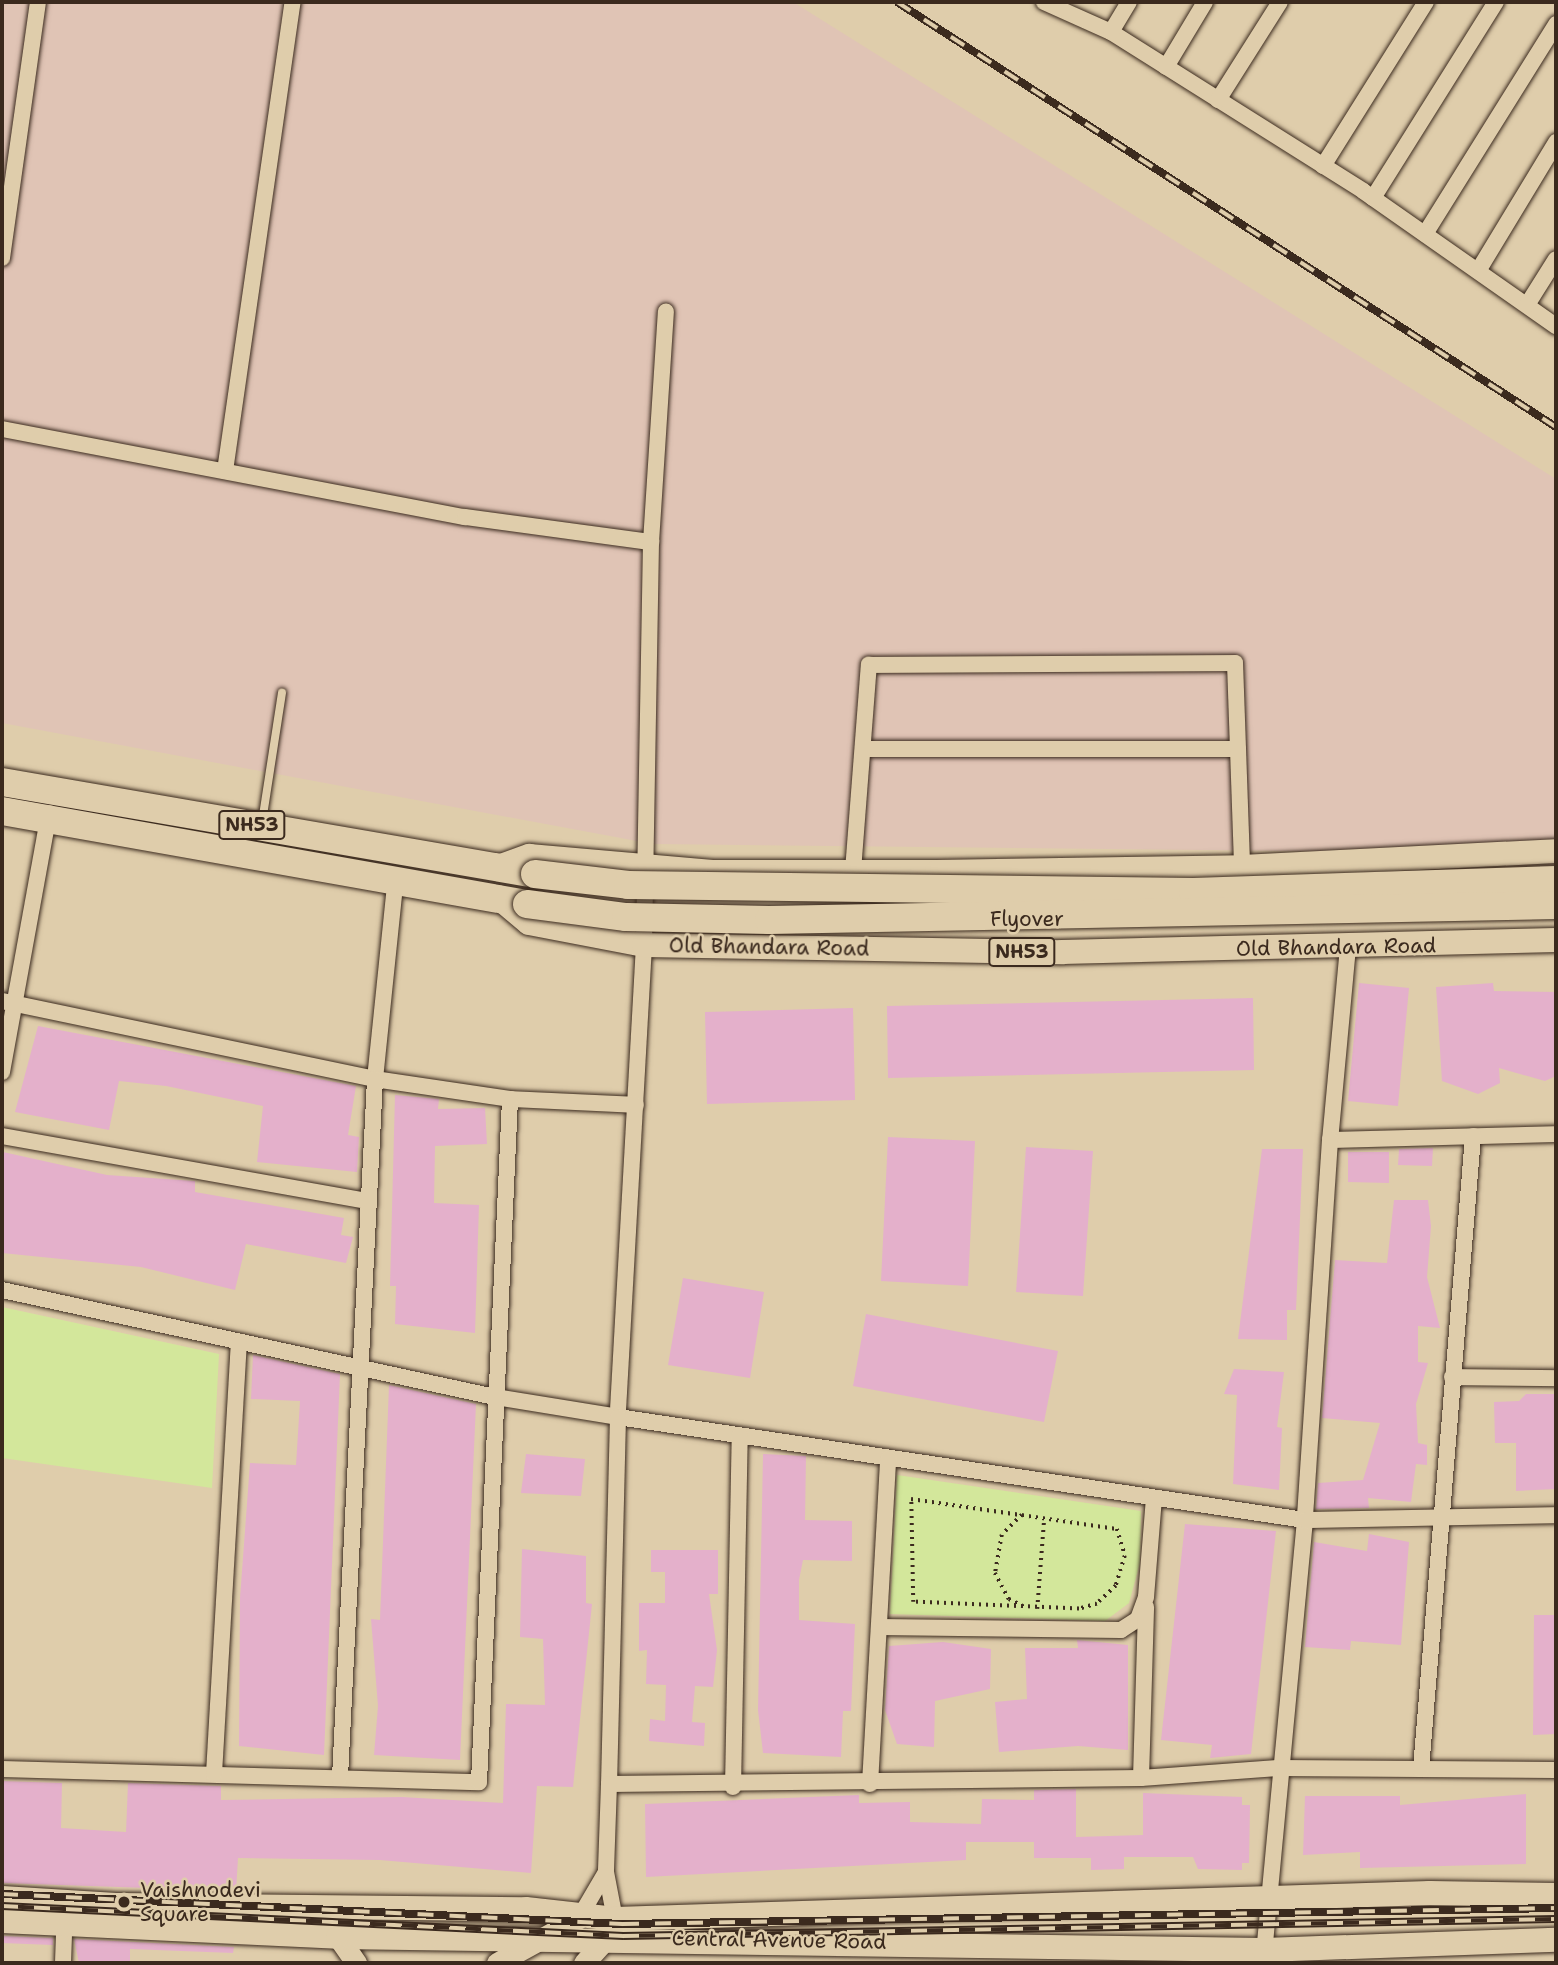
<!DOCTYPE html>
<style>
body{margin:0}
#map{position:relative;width:1558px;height:1965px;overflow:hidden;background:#dfcdab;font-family:"Shantell Sans",sans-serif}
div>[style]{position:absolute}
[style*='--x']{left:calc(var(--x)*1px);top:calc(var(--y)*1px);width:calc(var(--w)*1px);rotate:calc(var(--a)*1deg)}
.built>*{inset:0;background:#e0c4b5}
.green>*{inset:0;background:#d3e79b}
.building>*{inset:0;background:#e4b0cb}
.path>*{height:3.5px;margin-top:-1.75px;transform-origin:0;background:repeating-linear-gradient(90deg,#3b2a1e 0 2px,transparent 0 7px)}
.roads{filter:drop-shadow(0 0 2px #3b2a1e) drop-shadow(0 0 2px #3b2a1e)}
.lane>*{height:8px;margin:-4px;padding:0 4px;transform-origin:4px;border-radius:4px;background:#dfcdab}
.street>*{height:16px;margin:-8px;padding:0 8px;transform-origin:8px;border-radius:8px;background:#dfcdab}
.secondary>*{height:21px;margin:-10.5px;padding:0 10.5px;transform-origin:10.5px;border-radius:10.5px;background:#dfcdab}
.primary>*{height:24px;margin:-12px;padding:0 12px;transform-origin:12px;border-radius:12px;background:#dfcdab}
.highway>*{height:28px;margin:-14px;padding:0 14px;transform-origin:14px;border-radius:14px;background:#dfcdab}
.rail>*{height:8px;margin-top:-4px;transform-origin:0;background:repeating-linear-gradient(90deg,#dfcdab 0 16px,#3b2a1e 0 32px);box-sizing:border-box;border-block:2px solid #3b2a1e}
.bridges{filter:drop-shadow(0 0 2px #3b2a1e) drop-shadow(0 0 2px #3b2a1e)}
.highway-bridge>*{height:28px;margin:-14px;padding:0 14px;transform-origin:14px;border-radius:14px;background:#dfcdab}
.dots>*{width:19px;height:19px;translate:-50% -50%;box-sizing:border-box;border:4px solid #dfcdab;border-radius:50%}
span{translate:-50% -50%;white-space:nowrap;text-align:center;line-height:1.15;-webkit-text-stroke:5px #dfcdab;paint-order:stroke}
.shield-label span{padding:2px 5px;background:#dfcdab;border:2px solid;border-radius:5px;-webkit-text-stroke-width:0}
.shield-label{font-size:19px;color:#3b2a1e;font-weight:700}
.street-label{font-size:21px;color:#3b2a1e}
.poi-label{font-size:21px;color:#3b2a1e}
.left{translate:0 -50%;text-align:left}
.frame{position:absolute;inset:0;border:4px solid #3b2a1e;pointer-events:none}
</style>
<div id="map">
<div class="built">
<i style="clip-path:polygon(2px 2px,793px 2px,1556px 479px,1556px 854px,653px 844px,2px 723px)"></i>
</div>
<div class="green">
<i style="clip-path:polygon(2px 1307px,219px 1354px,212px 1488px,2px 1458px)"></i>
<i style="clip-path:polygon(897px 1475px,1141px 1511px,1140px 1563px,1129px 1603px,1105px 1621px,890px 1614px)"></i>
</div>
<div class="building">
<i style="clip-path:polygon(1359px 983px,1409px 988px,1398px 1106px,1348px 1101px)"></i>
<i style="clip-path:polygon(1493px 983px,1494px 991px,1556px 992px,1556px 1076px,1545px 1081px,1499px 1068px,1500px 1083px,1478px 1094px,1442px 1081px,1436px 987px)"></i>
<i style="clip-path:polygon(1253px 998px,1254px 1070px,888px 1078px,887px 1006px)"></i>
<i style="clip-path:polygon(853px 1008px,855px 1100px,707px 1104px,705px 1012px)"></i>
<i style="clip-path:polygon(38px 1026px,356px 1086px,348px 1135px,359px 1137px,357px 1172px,257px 1162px,263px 1106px,166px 1086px,119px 1081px,109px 1130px,15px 1112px)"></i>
<i style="clip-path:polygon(395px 1095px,439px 1099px,438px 1109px,485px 1108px,487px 1144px,435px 1146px,434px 1203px,479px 1205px,475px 1333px,395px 1324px,396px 1286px,390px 1286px)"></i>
<i style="clip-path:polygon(888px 1137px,975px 1141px,968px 1286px,881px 1281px)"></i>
<i style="clip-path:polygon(1026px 1147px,1093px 1151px,1083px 1296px,1016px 1292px)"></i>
<i style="clip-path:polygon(1433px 1148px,1432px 1166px,1398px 1165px,1399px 1149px)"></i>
<i style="clip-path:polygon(1262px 1149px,1303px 1149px,1296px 1310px,1287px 1310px,1287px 1340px,1238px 1339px)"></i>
<i style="clip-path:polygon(3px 1152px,107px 1175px,195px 1181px,195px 1192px,344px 1218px,341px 1235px,353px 1237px,346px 1263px,246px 1244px,235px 1290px,141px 1267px,2px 1253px)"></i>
<i style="clip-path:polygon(1348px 1152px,1389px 1152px,1389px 1183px,1348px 1182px)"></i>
<i style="clip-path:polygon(1394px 1200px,1428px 1200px,1431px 1226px,1427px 1277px,1440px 1328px,1418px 1326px,1418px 1362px,1428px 1363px,1416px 1404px,1418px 1443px,1427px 1445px,1427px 1465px,1416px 1464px,1411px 1502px,1368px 1498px,1369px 1508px,1316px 1509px,1318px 1483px,1363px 1480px,1380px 1423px,1322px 1418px,1335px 1260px,1387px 1263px)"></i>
<i style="clip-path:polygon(683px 1278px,764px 1292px,750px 1378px,668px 1365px)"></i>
<i style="clip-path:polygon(866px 1314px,1058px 1351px,1044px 1422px,853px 1386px)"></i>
<i style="clip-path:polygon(253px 1355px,340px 1374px,324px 1755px,239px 1746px,240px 1598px,250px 1463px,296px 1465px,300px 1401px,251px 1399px)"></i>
<i style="clip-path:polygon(1234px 1369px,1284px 1372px,1277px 1427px,1282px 1428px,1279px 1490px,1233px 1484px,1237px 1395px,1224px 1394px)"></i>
<i style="clip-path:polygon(389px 1385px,476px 1404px,460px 1760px,374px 1755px,378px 1706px,371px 1619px,380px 1620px)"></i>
<i style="clip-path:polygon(1526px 1394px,1556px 1394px,1556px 1489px,1516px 1491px,1516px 1443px,1495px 1443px,1494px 1402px,1519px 1401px)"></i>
<i style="clip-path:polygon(526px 1454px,585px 1459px,581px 1496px,521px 1493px)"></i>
<i style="clip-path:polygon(763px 1454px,806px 1456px,805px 1520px,852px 1521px,852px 1561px,803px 1560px,799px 1580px,799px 1620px,855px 1624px,851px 1711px,843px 1711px,841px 1757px,763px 1753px,758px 1710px)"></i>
<i style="clip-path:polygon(1185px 1524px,1276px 1531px,1251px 1754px,1210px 1758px,1212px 1745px,1161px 1740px)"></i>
<i style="clip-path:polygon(1369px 1534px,1409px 1542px,1401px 1645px,1351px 1641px,1350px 1650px,1305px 1647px,1314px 1542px,1367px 1551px)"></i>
<i style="clip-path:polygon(522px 1549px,586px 1556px,586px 1603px,592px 1604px,573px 1787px,537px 1786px,531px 1873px,380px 1860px,238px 1858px,236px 1891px,2px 1883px,2px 1781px,62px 1783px,61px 1828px,126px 1832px,128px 1783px,221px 1786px,221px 1800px,402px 1797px,503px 1803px,506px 1704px,545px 1705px,543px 1639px,520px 1637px)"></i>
<i style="clip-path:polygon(651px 1550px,718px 1550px,718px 1594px,709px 1594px,717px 1650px,713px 1687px,695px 1686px,692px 1722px,705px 1723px,704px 1746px,649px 1741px,650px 1719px,665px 1721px,666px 1685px,646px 1684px,647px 1650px,639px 1651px,639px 1603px,665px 1603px,665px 1572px,651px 1572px)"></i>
<i style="clip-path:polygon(1534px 1615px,1556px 1615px,1556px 1734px,1533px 1735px)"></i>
<i style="clip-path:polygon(1077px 1640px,1128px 1645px,1128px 1750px,1078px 1746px,999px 1752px,995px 1702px,1027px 1699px,1025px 1648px,1078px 1648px)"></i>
<i style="clip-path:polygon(943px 1642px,991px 1649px,990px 1689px,935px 1701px,934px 1747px,897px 1744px,885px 1710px,889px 1646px)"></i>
<i style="clip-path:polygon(1076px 1789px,1076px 1837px,1143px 1835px,1143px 1793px,1242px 1797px,1242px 1805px,1250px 1805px,1249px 1863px,1242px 1863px,1242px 1870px,1198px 1869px,1193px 1857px,1124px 1857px,1124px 1869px,1091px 1870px,1091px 1858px,1034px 1858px,1034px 1842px,966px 1842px,966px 1860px,646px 1877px,645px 1804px,859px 1795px,859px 1803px,910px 1802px,910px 1822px,981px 1824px,982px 1799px,1034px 1800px,1034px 1790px)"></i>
<i style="clip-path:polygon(1526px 1794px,1526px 1864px,1360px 1868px,1360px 1852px,1303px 1855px,1305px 1796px,1400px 1796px,1400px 1805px)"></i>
<i style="clip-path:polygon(2px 1936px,53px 1938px,53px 1945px,2px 1943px)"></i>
<i style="clip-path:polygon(74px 1939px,234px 1947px,233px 1953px,130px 1949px,130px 1963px,79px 1963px)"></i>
</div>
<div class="path">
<i style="--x:911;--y:1499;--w:208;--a:8.3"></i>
<i style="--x:1117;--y:1529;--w:28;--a:73"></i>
<i style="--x:1125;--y:1556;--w:31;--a:107"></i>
<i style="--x:1116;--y:1586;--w:26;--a:137"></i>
<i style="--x:1097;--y:1604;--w:19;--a:164"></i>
<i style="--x:1079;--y:1609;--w:166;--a:-177.6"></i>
<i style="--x:913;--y:1602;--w:103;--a:-91.1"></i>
<i style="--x:1022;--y:1515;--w:28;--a:135"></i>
<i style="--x:1002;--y:1535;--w:39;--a:100"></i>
<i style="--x:995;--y:1573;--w:30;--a:62"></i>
<i style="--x:1009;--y:1599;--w:20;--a:27"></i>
<i style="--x:1037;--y:1609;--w:91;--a:-85.6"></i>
</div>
<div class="roads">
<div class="lane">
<i style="--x:262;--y:822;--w:131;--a:-81.2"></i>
</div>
<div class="street">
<i style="--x:1044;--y:2;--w:73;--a:24.1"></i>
<i style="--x:1111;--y:32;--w:298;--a:32.2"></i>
<i style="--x:1363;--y:191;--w:236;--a:35"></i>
<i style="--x:1111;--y:32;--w:35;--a:-59"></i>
<i style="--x:1166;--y:67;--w:76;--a:-59"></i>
<i style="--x:1218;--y:100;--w:116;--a:-57.7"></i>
<i style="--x:1323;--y:166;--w:194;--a:-57.9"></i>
<i style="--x:1373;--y:198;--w:231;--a:-57.9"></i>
<i style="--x:1425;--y:234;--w:248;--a:-58"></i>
<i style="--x:2;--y:258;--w:259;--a:-82"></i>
<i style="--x:1478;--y:271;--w:151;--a:-58.8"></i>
<i style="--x:1527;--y:305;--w:54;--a:-57.8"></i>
<i style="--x:2;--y:429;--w:471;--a:10.8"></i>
<i style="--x:465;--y:517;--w:188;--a:7.7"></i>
<i style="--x:651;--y:542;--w:403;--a:91"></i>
<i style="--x:644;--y:945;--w:473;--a:93.2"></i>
<i style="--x:618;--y:1417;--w:695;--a:8.53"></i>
<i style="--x:1305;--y:1520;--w:445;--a:95.4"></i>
<i style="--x:225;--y:471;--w:474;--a:-81.8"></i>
<i style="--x:651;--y:542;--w:231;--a:-86.3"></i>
<i style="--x:865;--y:749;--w:373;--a:0"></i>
<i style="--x:853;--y:871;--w:207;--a:-85.6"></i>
<i style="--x:869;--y:665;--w:366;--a:-0.3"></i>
<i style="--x:1235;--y:663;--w:204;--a:88"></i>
<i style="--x:1348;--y:947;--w:194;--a:95.3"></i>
<i style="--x:1330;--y:1140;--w:226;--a:-1.5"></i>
<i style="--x:2;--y:1001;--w:381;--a:11.8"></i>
<i style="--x:375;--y:1079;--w:195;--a:-84.1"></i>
<i style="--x:2;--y:1072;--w:263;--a:-79.7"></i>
<i style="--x:510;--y:1099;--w:126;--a:2.7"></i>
<i style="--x:2;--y:1136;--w:372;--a:10.1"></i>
<i style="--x:1330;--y:1140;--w:381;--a:93.8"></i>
<i style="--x:1305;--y:1520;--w:251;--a:-1.1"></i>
<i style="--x:2;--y:1290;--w:504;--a:12.25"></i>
<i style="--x:495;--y:1397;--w:125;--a:9.2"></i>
<i style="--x:618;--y:1417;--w:367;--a:91.4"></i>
<i style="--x:609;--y:1784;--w:532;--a:-0.65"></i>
<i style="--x:1141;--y:1778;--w:137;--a:-4.2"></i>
<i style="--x:1278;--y:1768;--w:278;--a:0.4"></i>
<i style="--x:1452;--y:1377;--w:104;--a:0.6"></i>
<i style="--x:879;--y:1627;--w:242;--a:0.7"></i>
<i style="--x:1121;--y:1630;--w:20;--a:-33"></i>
<i style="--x:1138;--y:1619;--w:23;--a:-70"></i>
<i style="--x:1146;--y:1597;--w:99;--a:-85.4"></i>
<i style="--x:2;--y:1769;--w:477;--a:1.6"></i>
<i style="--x:479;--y:1782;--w:684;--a:-87.4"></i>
<i style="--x:510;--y:1099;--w:136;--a:-171.6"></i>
<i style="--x:375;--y:1079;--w:699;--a:92.87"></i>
<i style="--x:1421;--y:1769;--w:635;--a:-85.3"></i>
<i style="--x:214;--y:1774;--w:433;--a:-86.7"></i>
<i style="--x:1141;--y:1778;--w:171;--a:-88.3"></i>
<i style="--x:609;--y:1784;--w:88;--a:92"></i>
<i style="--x:606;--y:1872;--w:48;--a:79.2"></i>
<i style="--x:870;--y:1784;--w:326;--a:-86.8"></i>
<i style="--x:733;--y:1787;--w:351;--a:-88.9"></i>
<i style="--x:579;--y:1918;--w:53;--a:-59.6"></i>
<i style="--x:63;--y:1963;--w:38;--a:-88"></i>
</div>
<div class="secondary">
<i style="--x:338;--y:1937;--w:32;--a:55"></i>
<i style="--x:497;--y:1963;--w:94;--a:-28.8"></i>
<i style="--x:584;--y:1963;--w:43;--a:-47.8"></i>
</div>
<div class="primary">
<i style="--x:501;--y:866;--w:30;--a:-20"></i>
<i style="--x:529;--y:856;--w:184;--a:5"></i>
<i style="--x:712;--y:872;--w:225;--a:0"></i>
<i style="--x:937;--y:872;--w:305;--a:-0.9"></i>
<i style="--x:1242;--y:867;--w:314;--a:-2.9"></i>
<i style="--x:498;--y:897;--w:40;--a:40"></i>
<i style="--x:529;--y:923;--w:117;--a:10.8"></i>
<i style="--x:644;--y:945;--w:418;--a:1"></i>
<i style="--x:1062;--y:952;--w:494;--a:-1.4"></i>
<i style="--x:2;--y:1898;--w:114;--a:3.5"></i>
<i style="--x:116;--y:1905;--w:410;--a:0.6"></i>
<i style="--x:526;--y:1909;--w:90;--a:6.4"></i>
<i style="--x:615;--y:1919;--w:815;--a:-1.83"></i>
<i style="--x:1430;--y:1893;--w:126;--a:0.9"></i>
<i style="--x:2;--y:1921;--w:336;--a:2.7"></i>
<i style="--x:338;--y:1937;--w:926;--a:0.8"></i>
<i style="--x:1264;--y:1950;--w:292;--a:-2"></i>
</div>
<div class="highway">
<i style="--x:2;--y:782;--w:541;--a:9.79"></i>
<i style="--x:2;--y:811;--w:533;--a:10.05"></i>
</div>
</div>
<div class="rail">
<i style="--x:897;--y:2;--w:784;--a:32.82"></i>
<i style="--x:2;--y:1894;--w:622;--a:2.77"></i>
<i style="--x:623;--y:1924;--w:933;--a:-0.98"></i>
<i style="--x:2;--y:1906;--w:622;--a:2.77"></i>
<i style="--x:623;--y:1936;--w:933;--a:-1.04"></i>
</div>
<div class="bridges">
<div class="highway-bridge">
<i style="--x:535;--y:874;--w:94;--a:6.7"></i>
<i style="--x:628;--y:885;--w:565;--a:0.71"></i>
<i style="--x:1193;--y:892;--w:363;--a:-1.9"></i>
<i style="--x:527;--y:904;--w:100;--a:7.5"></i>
<i style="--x:626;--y:917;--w:143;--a:1.2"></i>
<i style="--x:769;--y:920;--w:787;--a:-1.09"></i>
</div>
</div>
<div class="dots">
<i style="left:124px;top:1902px;background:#3b2a1e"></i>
</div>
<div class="shield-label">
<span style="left:252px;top:825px">NH53</span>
<span style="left:1022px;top:952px">NH53</span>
</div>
<div class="street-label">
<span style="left:1027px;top:919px">Flyover</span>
<span style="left:769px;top:947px;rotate:1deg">Old Bhandara Road</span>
<span style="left:1336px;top:947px;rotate:-1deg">Old Bhandara Road</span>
<span style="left:779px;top:1940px;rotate:1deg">Central Avenue Road</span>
</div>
<div class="poi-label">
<span class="left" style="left:140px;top:1902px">Vaishnodevi<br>Square</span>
</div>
<div class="frame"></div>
</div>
